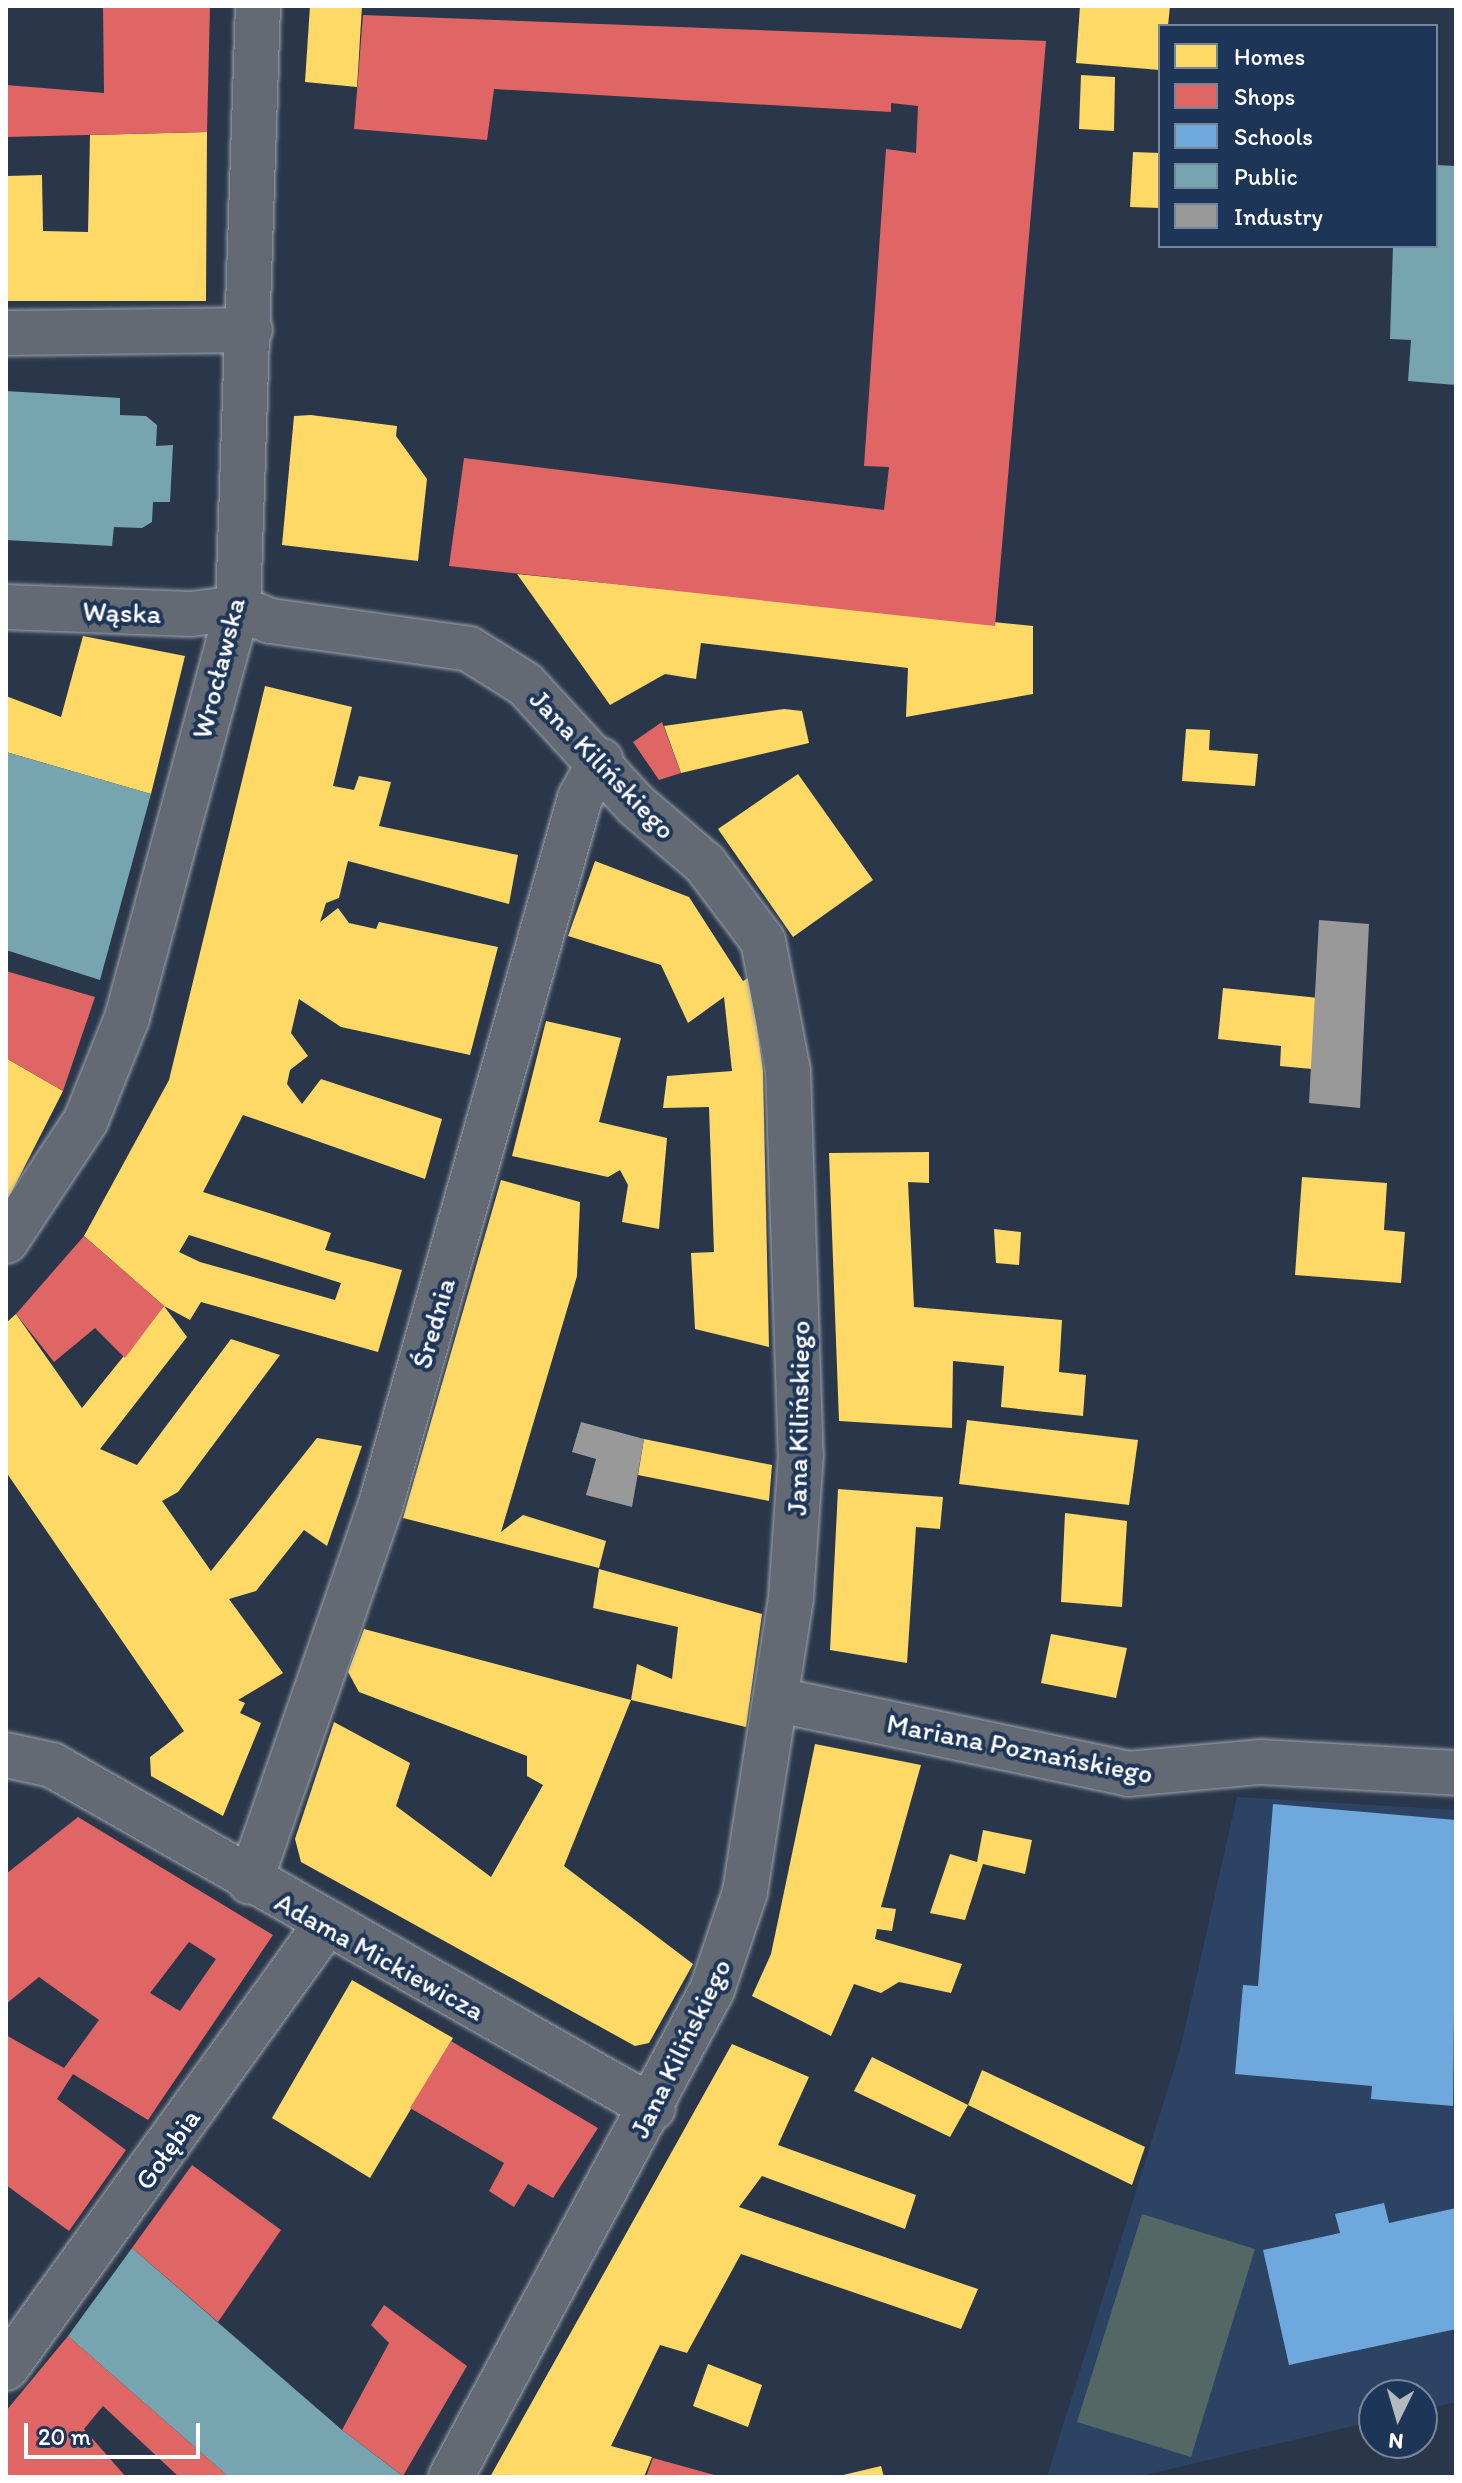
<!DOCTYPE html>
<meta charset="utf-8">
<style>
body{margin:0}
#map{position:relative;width:1462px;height:2483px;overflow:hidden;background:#2a374a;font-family:Itim,sans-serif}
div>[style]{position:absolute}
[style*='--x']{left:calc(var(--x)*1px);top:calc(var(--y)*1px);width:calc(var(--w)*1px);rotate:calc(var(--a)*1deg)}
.built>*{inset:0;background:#2d4364}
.green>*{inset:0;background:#536765}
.homes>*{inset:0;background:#ffd966}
.shops>*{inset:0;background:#e06666}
.schools>*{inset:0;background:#6fa8dc}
.public>*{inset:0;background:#76a5af}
.industry>*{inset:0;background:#999}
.roads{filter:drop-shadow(0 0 2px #9fa5ae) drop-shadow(0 0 2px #9fa5ae)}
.minor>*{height:44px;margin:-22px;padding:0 22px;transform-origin:22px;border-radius:22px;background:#636a74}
span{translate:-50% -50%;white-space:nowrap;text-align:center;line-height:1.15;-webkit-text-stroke:8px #1d3557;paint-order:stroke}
.street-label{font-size:28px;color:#fff}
.frame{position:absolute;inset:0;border:8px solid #fff;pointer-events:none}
.legend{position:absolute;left:1158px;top:24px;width:280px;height:224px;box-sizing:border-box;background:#1d3557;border:2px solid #77869a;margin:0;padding:10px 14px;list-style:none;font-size:24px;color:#fff}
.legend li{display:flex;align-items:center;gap:16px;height:40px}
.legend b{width:40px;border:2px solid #77869a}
.north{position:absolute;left:1358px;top:2379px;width:80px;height:80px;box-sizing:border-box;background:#1d3557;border:2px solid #77869a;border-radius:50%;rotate:185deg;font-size:22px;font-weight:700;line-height:32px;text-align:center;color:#fff}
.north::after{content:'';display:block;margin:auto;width:28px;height:36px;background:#b4b9c0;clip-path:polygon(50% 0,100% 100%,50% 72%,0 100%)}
.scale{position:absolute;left:24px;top:2423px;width:176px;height:36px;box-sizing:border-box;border:4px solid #fff;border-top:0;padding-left:10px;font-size:24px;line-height:28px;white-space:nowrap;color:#fff;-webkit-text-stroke:6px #1d3557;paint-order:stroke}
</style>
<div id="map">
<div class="built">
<i style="clip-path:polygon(1237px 1797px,1456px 1810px,1456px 2402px,1422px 2410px,1422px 2395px,1374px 2395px,1374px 2421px,1136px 2477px,1047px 2477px,1180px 2050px)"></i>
</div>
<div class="green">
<i style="clip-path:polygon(1142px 2214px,1255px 2249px,1191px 2457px,1077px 2422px)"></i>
</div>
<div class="homes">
<i style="clip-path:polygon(310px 6px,362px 6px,357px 87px,305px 82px)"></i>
<i style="clip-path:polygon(1080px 6px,1170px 6px,1168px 26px,1160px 26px,1160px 70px,1076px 63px)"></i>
<i style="clip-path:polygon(1081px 75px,1115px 77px,1114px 131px,1079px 129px)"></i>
<i style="clip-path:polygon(207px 132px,206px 301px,6px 301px,6px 176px,42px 175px,43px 231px,88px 232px,90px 135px)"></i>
<i style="clip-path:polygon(1133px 152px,1160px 153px,1160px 208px,1130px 207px)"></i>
<i style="clip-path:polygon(311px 415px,397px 426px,396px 436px,427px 479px,418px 561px,282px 545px,294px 416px)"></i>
<i style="clip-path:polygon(517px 574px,1033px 626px,1033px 694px,906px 717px,908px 668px,701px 643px,696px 679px,665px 674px,610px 705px)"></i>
<i style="clip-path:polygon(83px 636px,185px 656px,151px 794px,6px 752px,6px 696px,61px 717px)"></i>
<i style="clip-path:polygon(evenodd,265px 686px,352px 707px,333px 786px,354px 790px,359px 776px,391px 782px,379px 826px,518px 855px,509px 904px,348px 861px,339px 898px,326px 903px,320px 922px,338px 908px,349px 923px,376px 929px,379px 922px,498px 947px,470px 1055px,341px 1027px,299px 999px,291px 1033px,308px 1056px,290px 1070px,287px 1084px,302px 1104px,321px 1079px,442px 1119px,425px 1179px,243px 1115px,203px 1192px,331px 1233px,325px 1250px,402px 1270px,378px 1352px,201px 1302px,190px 1320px,164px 1306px,187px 1337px,100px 1449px,137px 1465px,231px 1339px,280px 1355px,178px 1492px,162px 1501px,211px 1571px,317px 1438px,362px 1446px,327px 1546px,304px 1530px,256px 1591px,229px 1599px,283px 1673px,238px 1700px,245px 1703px,240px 1713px,261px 1723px,223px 1816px,151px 1776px,150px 1757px,184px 1731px,6px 1472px,6px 1323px,16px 1314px,82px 1408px,164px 1306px,84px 1236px,169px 1080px,265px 686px,189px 1235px,341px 1283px,335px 1300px,200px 1262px,179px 1252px,189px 1235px)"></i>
<i style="clip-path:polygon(784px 709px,802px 711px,809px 743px,681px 773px,664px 726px)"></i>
<i style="clip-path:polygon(1186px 729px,1210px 730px,1209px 750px,1258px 754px,1255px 786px,1182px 781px)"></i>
<i style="clip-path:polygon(798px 774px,873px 880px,793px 937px,718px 829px)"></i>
<i style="clip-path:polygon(595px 861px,689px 897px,743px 981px,750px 977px,763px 1071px,769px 1347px,695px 1329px,691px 1253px,714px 1252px,709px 1107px,663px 1108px,667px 1076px,732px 1071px,724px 997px,688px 1023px,661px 965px,568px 936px)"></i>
<i style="clip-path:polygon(1223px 988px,1319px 998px,1312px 1069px,1280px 1066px,1281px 1046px,1218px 1039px)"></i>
<i style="clip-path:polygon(546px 1021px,621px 1038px,599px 1122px,667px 1138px,659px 1229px,622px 1222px,628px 1185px,620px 1170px,608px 1177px,512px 1156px)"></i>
<i style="clip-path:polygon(6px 1058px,63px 1091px,6px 1203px)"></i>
<i style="clip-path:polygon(929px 1152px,929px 1183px,908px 1182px,914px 1307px,1062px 1320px,1059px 1372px,1086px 1375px,1083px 1416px,1001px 1407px,1004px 1366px,953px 1361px,952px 1428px,839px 1421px,829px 1153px)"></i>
<i style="clip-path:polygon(1302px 1177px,1387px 1183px,1384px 1230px,1405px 1232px,1401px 1283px,1295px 1275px)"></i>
<i style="clip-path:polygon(501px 1180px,580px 1202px,577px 1276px,501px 1532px,523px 1515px,606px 1541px,599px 1568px,403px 1518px)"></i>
<i style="clip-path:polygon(994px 1229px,1021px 1232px,1019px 1265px,996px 1263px)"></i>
<i style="clip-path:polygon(967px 1420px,1138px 1440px,1129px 1505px,959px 1484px)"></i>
<i style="clip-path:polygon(644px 1439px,772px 1465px,769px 1501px,638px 1475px)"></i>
<i style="clip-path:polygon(838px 1489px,943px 1497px,940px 1529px,916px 1527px,907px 1663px,830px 1650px)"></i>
<i style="clip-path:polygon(1065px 1513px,1127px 1521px,1122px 1607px,1061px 1602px)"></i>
<i style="clip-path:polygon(599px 1569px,762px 1614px,746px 1727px,631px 1700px,637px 1664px,672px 1679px,678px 1627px,593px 1608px)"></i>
<i style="clip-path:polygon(364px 1629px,631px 1700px,564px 1866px,693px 1964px,649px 2043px,635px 2046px,301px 1862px,295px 1839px,334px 1722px,410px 1763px,396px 1806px,491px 1877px,543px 1785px,527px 1776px,527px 1756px,359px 1692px,348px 1672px)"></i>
<i style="clip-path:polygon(1051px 1634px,1127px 1648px,1116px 1698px,1041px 1683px)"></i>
<i style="clip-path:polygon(815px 1744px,921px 1765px,881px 1907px,896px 1909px,892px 1931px,877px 1929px,875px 1939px,962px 1964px,951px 1993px,899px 1982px,881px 1993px,854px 1984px,831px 2036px,752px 1996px,771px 1954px)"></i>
<i style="clip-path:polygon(983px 1830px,1032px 1840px,1025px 1874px,983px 1864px,965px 1920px,930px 1913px,950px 1854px,977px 1862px)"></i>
<i style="clip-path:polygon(352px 1980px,453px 2038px,370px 2178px,272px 2118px)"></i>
<i style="clip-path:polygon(732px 2044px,809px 2077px,778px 2145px,916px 2195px,905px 2229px,762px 2176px,739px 2207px,978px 2289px,961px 2329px,741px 2254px,687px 2353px,660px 2345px,611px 2446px,652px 2457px,644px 2477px,490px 2477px)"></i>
<i style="clip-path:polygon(872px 2057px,968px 2105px,950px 2137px,854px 2091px)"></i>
<i style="clip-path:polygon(982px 2070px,1145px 2147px,1132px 2185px,968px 2105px)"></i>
<i style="clip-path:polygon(708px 2364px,762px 2385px,748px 2427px,693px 2406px)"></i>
<i style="clip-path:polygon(881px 2466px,884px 2477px,839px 2477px,839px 2476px)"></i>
</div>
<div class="shops">
<i style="clip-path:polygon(103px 6px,210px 6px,207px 132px,6px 137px,6px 85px,104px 93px)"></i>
<i style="clip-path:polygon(363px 15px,1046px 41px,995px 626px,449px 566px,464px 458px,884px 510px,889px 467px,864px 466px,886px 149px,916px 153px,918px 106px,891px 103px,891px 112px,494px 89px,487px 140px,354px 129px)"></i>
<i style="clip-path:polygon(662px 722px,681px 773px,659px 780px,633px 742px)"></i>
<i style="clip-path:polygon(6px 971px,95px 997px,63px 1091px,6px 1058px)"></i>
<i style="clip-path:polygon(84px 1236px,164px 1306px,125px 1358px,95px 1328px,54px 1362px,16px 1314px)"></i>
<i style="clip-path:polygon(evenodd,78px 1817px,273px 1935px,148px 2120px,73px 2074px,57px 2099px,126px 2150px,69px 2231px,6px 2185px,6px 2035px,64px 2068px,99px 2020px,39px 1977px,6px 2004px,6px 1874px,78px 1817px,189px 1942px,216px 1959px,180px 2011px,150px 1993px,189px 1942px)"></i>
<i style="clip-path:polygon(451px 2041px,598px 2128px,553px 2198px,528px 2184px,514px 2207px,489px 2191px,504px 2163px,410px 2108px)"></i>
<i style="clip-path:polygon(192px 2165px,281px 2230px,218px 2322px,132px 2248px)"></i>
<i style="clip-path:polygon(384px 2305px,467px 2366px,403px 2476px,342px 2430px,389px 2343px,371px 2325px)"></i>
<i style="clip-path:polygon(68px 2336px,229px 2477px,179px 2477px,103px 2406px,84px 2429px,126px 2477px,6px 2477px,6px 2411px)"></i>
<i style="clip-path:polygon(653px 2458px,718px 2476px,718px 2477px,646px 2477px)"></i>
</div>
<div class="schools">
<i style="clip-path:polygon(1273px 1804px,1456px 1820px,1453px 2106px,1371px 2099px,1372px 2086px,1235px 2074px,1243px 1985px,1258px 1986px)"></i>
<i style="clip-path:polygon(1384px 2203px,1389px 2223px,1456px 2208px,1456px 2329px,1289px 2365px,1263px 2250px,1340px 2233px,1335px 2214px)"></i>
</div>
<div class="public">
<i style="clip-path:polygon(1436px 165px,1456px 166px,1456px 385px,1408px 381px,1411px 340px,1390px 339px,1393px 246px,1436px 246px)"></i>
<i style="clip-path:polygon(6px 391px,120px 398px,120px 415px,146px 416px,157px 425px,156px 446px,173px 445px,170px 502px,153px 502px,152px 522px,142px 528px,114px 527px,112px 546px,6px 540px)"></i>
<i style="clip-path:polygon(6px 752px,151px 794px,100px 980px,6px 950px)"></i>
<i style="clip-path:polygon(132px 2248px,342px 2430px,404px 2477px,229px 2477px,68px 2336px)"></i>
</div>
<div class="industry">
<i style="clip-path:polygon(1319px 920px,1369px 924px,1360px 1108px,1309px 1103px)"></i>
<i style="clip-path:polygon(581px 1422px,644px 1439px,632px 1507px,586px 1495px,596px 1459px,572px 1452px)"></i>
</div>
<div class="roads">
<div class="minor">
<i style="--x:6;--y:333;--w:244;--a:-0.7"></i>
<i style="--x:6;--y:607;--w:185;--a:2.2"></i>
<i style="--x:191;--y:614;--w:47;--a:-7.3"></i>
<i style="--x:238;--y:608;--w:35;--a:22"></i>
<i style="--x:271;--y:621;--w:200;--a:8"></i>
<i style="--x:469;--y:649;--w:66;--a:32"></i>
<i style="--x:525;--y:684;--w:164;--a:47.5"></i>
<i style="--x:636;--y:805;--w:91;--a:40.5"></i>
<i style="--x:705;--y:864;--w:96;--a:53"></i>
<i style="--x:763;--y:941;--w:132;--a:79.1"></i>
<i style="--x:788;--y:1071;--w:383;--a:88.1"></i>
<i style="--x:801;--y:1454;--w:144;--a:94"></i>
<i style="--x:791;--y:1598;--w:298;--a:98.9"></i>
<i style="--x:745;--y:1892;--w:103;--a:108.6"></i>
<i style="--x:712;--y:1990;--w:553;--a:118.19"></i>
<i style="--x:6;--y:1241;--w:145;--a:-56.5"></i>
<i style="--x:86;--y:1120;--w:110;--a:-68.1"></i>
<i style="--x:127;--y:1018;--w:425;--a:-74.9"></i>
<i style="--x:238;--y:608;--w:602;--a:-88.1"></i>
<i style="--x:778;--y:1700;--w:358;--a:11.9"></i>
<i style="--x:1128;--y:1774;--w:134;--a:-5.2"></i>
<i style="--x:1261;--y:1762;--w:195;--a:3.2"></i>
<i style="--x:6;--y:1755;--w:47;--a:12.3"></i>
<i style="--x:52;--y:1765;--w:692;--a:29.71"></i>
<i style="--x:250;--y:1882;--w:400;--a:-70.9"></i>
<i style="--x:381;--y:1504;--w:734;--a:-74.26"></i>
<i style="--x:580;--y:798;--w:43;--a:-61.1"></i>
<i style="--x:6;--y:2368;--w:544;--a:-54.21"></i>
</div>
</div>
<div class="street-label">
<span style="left:122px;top:612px;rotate:2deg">Wąska</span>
<span style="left:218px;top:668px;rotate:-76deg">Wrocławska</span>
<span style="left:603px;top:764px;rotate:46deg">Jana Kilińskiego</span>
<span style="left:433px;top:1323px;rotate:-74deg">Średnia</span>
<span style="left:798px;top:1418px;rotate:-89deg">Jana Kilińskiego</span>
<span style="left:1020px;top:1748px;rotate:11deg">Mariana Poznańskiego</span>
<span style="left:380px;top:1956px;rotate:29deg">Adama Mickiewicza</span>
<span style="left:680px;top:2048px;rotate:-64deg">Jana Kilińskiego</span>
<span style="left:167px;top:2149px;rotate:-55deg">Gołębia</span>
</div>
<div class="frame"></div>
<ul class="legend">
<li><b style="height:22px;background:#ffd966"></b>Homes</li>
<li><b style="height:22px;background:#e06666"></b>Shops</li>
<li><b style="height:22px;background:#6fa8dc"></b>Schools</li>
<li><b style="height:22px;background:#76a5af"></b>Public</li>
<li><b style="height:22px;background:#999"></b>Industry</li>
</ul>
<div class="north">N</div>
<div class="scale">20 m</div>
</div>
